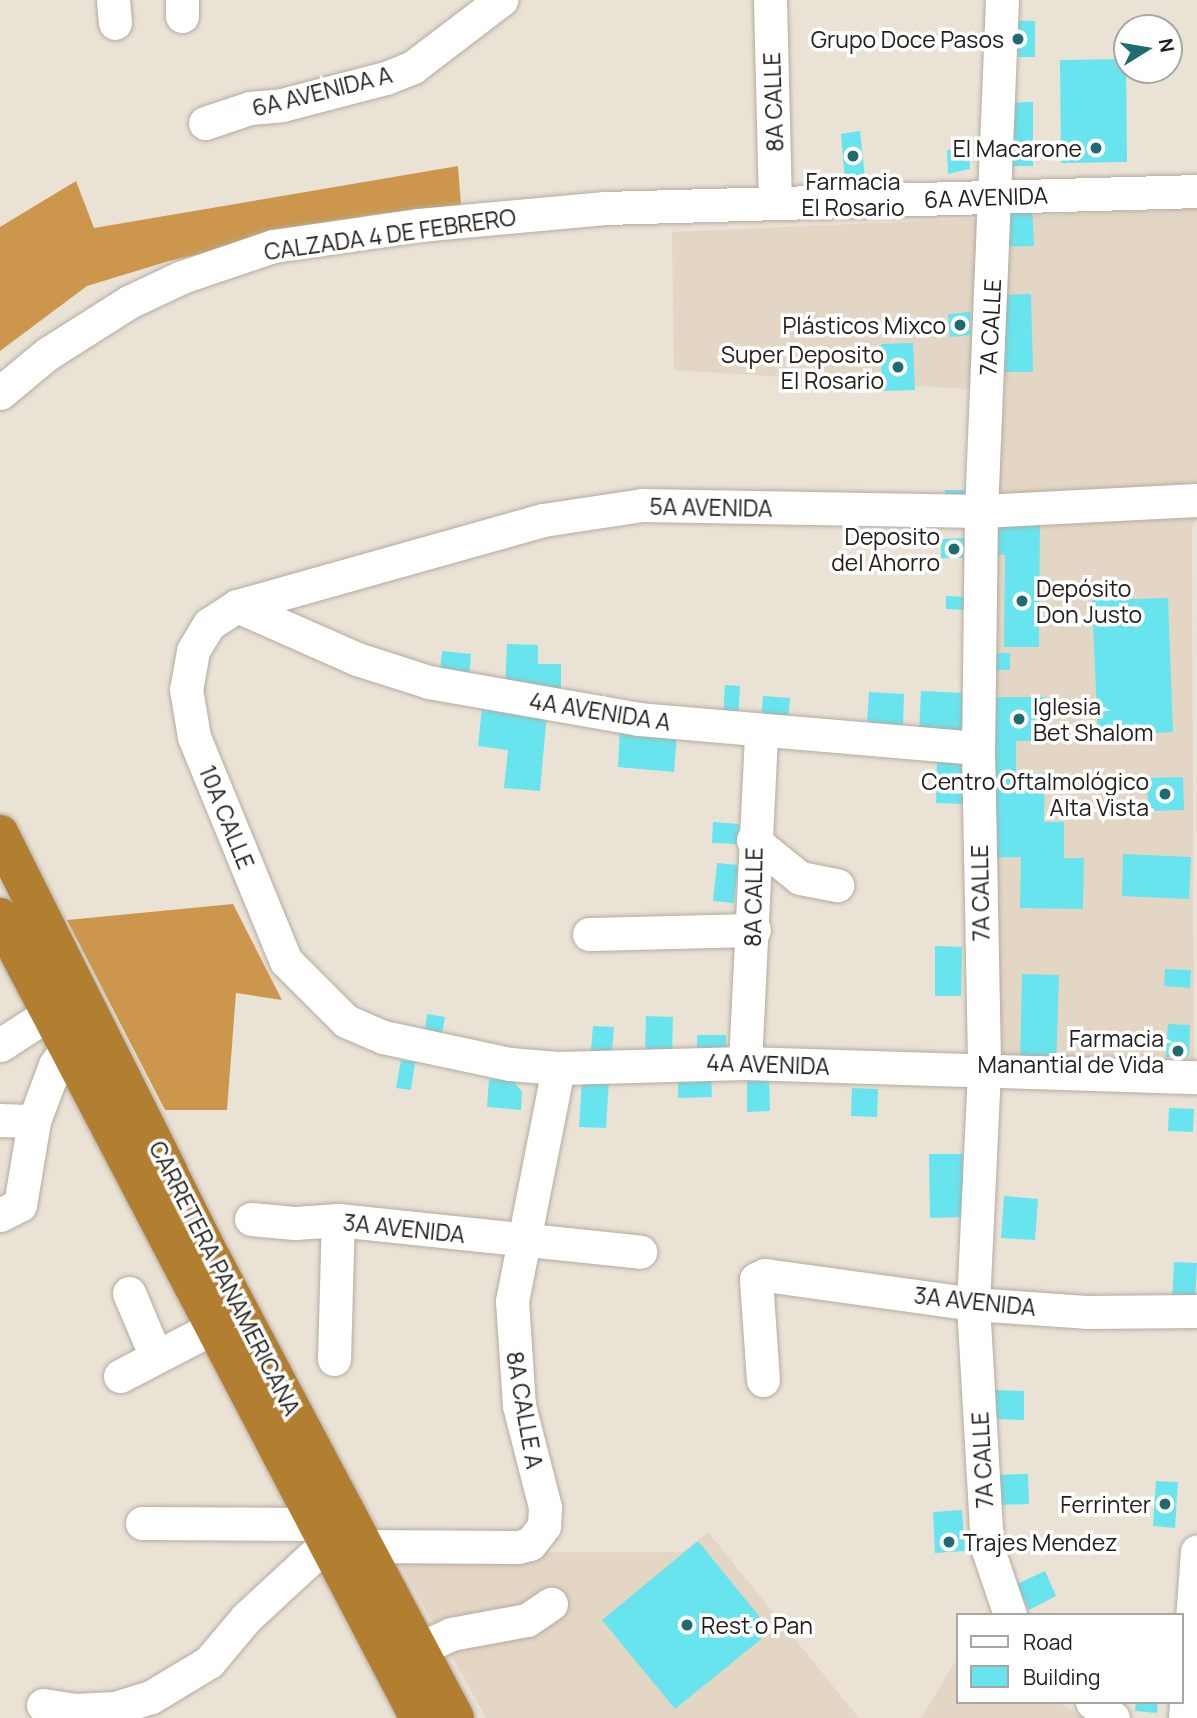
<!DOCTYPE html>
<meta charset="utf-8">
<style>
body{margin:0}
#map{position:relative;width:1197px;height:1718px;overflow:hidden;background:#ebe2d6;font-family:Manrope,sans-serif}
div>[style]{position:absolute}
[style*='--x']{left:calc(var(--x)*1px);top:calc(var(--y)*1px);width:calc(var(--w)*1px);rotate:calc(var(--a)*1deg)}
.built>*{inset:0;background:#e4d6c5}
.forest>*{inset:0;background:#cc974d}
.building>*{inset:0;background:#68e4ef}
.roads{filter:drop-shadow(0 0 2px #b4aba0) drop-shadow(0 0 2px #b4aba0)}
.minor>*{height:33px;margin:-16.5px;padding:0 16.5px;transform-origin:16.5px;border-radius:16.5px;background:#fff}
.highway>*{height:38px;margin:-19px;padding:0 19px;transform-origin:19px;border-radius:19px;background:#b27e30}
.dots>*{width:19px;height:19px;translate:-50% -50%;box-sizing:border-box;border:4px solid #fff;border-radius:50%}
span{translate:-50% -50%;white-space:nowrap;text-align:center;line-height:1.15;-webkit-text-stroke:7px #fff;paint-order:stroke}
.poi-label{font-size:23px;color:#23201c}
.right{translate:-100% -50%;text-align:right}
.left{translate:0 -50%;text-align:left}
.street-label{font-size:23px;color:#23201c}
.legend{position:absolute;left:956px;top:1613px;width:228px;height:91px;box-sizing:border-box;background:#fff;border:2px solid #a7a6a4;margin:0;padding:9px 12px;list-style:none;font-size:21px;color:#23201c}
.legend li{display:flex;align-items:center;gap:14px;height:35px}
.legend b{width:35px;border:2px solid #a7a6a4}
.north{position:absolute;left:1113px;top:14px;width:70px;height:70px;box-sizing:border-box;background:#fff;border:2px solid #a7a6a4;border-radius:50%;rotate:79deg;font-size:19px;font-weight:700;line-height:28px;text-align:center;color:#23201c}
.north::after{content:'';display:block;margin:auto;width:24px;height:32px;background:#206b72;clip-path:polygon(50% 0,100% 100%,50% 72%,0 100%)}
</style>
<div id="map">
<div class="built">
<i style="clip-path:polygon(1197px 209px,1197px 518px,1192px 527px,1194px 1091px,993px 1088px,996px 391px,674px 370px,672px 232px)"></i>
<i style="clip-path:polygon(708px 1532px,859px 1718px,486px 1718px,394px 1553px,683px 1552px)"></i>
<i style="clip-path:polygon(957px 1659px,957px 1702px,1059px 1702px,1083px 1718px,921px 1718px)"></i>
</div>
<div class="forest">
<i style="clip-path:polygon(458px 166px,461px 205px,370px 215px,169px 261px,87px 286px,0 351px,0 227px,76px 181px,94px 228px)"></i>
<i style="clip-path:polygon(233px 904px,282px 1000px,236px 993px,227px 1110px,165px 1110px,67px 920px)"></i>
</div>
<div class="building">
<i style="clip-path:polygon(1002px 20px,1035px 21px,1035px 57px,1002px 57px)"></i>
<i style="clip-path:polygon(1126px 59px,1127px 162px,1061px 163px,1060px 60px)"></i>
<i style="clip-path:polygon(1033px 102px,1033px 166px,1002px 166px,1003px 103px)"></i>
<i style="clip-path:polygon(860px 131px,865px 178px,845px 180px,841px 134px)"></i>
<i style="clip-path:polygon(969px 149px,970px 169px,948px 174px,947px 150px)"></i>
<i style="clip-path:polygon(1032px 207px,1034px 246px,1001px 247px,1000px 208px)"></i>
<i style="clip-path:polygon(1031px 294px,1033px 372px,1001px 372px,999px 295px)"></i>
<i style="clip-path:polygon(970px 312px,971px 335px,950px 337px,948px 314px)"></i>
<i style="clip-path:polygon(913px 343px,915px 390px,882px 391px,881px 344px)"></i>
<i style="clip-path:polygon(945px 490px,966px 490px,966px 502px,944px 502px)"></i>
<i style="clip-path:polygon(993px 515px,1040px 515px,1039px 647px,1004px 647px,1005px 555px,993px 555px)"></i>
<i style="clip-path:polygon(967px 538px,967px 558px,941px 558px,941px 539px)"></i>
<i style="clip-path:polygon(946px 596px,967px 597px,967px 610px,946px 609px)"></i>
<i style="clip-path:polygon(1168px 598px,1173px 732px,1098px 736px,1092px 600px)"></i>
<i style="clip-path:polygon(507px 644px,538px 645px,538px 664px,561px 664px,561px 694px,505px 692px)"></i>
<i style="clip-path:polygon(442px 651px,471px 654px,469px 682px,439px 680px)"></i>
<i style="clip-path:polygon(990px 653px,1010px 653px,1010px 670px,989px 670px)"></i>
<i style="clip-path:polygon(725px 685px,740px 686px,738px 719px,723px 718px)"></i>
<i style="clip-path:polygon(921px 691px,964px 693px,963px 735px,919px 733px)"></i>
<i style="clip-path:polygon(869px 692px,904px 694px,903px 726px,867px 724px)"></i>
<i style="clip-path:polygon(763px 696px,790px 698px,788px 722px,761px 720px)"></i>
<i style="clip-path:polygon(990px 697px,1046px 697px,1047px 741px,1016px 741px,1016px 773px,1045px 773px,1044px 822px,1064px 822px,1064px 858px,1084px 858px,1083px 909px,1020px 908px,1021px 857px,992px 858px)"></i>
<i style="clip-path:polygon(482px 707px,547px 713px,540px 791px,504px 788px,508px 750px,478px 746px)"></i>
<i style="clip-path:polygon(620px 729px,677px 734px,674px 772px,618px 767px)"></i>
<i style="clip-path:polygon(937px 755px,965px 756px,964px 804px,936px 803px)"></i>
<i style="clip-path:polygon(1183px 777px,1184px 810px,1148px 811px,1147px 778px)"></i>
<i style="clip-path:polygon(713px 822px,739px 824px,738px 844px,712px 843px)"></i>
<i style="clip-path:polygon(1123px 854px,1191px 857px,1189px 899px,1122px 896px)"></i>
<i style="clip-path:polygon(717px 863px,738px 865px,734px 903px,713px 901px)"></i>
<i style="clip-path:polygon(935px 946px,962px 947px,961px 996px,935px 996px)"></i>
<i style="clip-path:polygon(1165px 969px,1191px 970px,1190px 988px,1164px 986px)"></i>
<i style="clip-path:polygon(1022px 974px,1059px 975px,1056px 1070px,1020px 1069px)"></i>
<i style="clip-path:polygon(427px 1014px,445px 1017px,441px 1040px,424px 1036px)"></i>
<i style="clip-path:polygon(646px 1016px,673px 1017px,672px 1054px,645px 1053px)"></i>
<i style="clip-path:polygon(1168px 1024px,1190px 1025px,1189px 1055px,1185px 1058px,1166px 1057px)"></i>
<i style="clip-path:polygon(593px 1026px,614px 1027px,612px 1052px,591px 1051px)"></i>
<i style="clip-path:polygon(697px 1035px,726px 1035px,726px 1053px,697px 1053px)"></i>
<i style="clip-path:polygon(401px 1060px,415px 1062px,411px 1090px,396px 1088px)"></i>
<i style="clip-path:polygon(678px 1075px,711px 1075px,712px 1097px,678px 1098px)"></i>
<i style="clip-path:polygon(769px 1075px,770px 1111px,747px 1112px,747px 1076px)"></i>
<i style="clip-path:polygon(489px 1079px,513px 1080px,522px 1092px,521px 1110px,487px 1107px)"></i>
<i style="clip-path:polygon(582px 1079px,609px 1080px,606px 1128px,579px 1127px)"></i>
<i style="clip-path:polygon(852px 1088px,878px 1089px,877px 1117px,851px 1116px)"></i>
<i style="clip-path:polygon(1169px 1108px,1194px 1109px,1193px 1132px,1168px 1131px)"></i>
<i style="clip-path:polygon(929px 1154px,963px 1154px,964px 1217px,930px 1218px)"></i>
<i style="clip-path:polygon(1004px 1196px,1038px 1199px,1035px 1240px,1001px 1238px)"></i>
<i style="clip-path:polygon(1174px 1262px,1197px 1263px,1195px 1304px,1172px 1303px)"></i>
<i style="clip-path:polygon(992px 1390px,1024px 1391px,1024px 1420px,992px 1419px)"></i>
<i style="clip-path:polygon(1028px 1474px,1029px 1504px,997px 1505px,995px 1475px)"></i>
<i style="clip-path:polygon(1156px 1481px,1178px 1482px,1175px 1528px,1153px 1526px)"></i>
<i style="clip-path:polygon(962px 1510px,965px 1551px,935px 1553px,933px 1512px)"></i>
<i style="clip-path:polygon(698px 1541px,771px 1631px,675px 1709px,602px 1620px)"></i>
<i style="clip-path:polygon(1045px 1571px,1056px 1596px,1029px 1610px,1017px 1584px)"></i>
<i style="clip-path:polygon(1136px 1702px,1158px 1702px,1157px 1713px,1135px 1711px)"></i>
</div>
<div class="roads">
<div class="minor">
<i style="--x:113;--y:0;--w:23;--a:85"></i>
<i style="--x:182;--y:0;--w:16;--a:90"></i>
<i style="--x:770;--y:0;--w:203;--a:88.6"></i>
<i style="--x:1002;--y:0;--w:511;--a:92.35"></i>
<i style="--x:981;--y:511;--w:237;--a:90.7"></i>
<i style="--x:978;--y:748;--w:323;--a:88.9"></i>
<i style="--x:984;--y:1071;--w:233;--a:92.7"></i>
<i style="--x:973;--y:1304;--w:243;--a:86.7"></i>
<i style="--x:987;--y:1547;--w:72;--a:71.3"></i>
<i style="--x:205;--y:123;--w:47;--a:-18.4"></i>
<i style="--x:250;--y:108;--w:32;--a:-5"></i>
<i style="--x:282;--y:105;--w:107;--a:-14.6"></i>
<i style="--x:386;--y:78;--w:29;--a:-22"></i>
<i style="--x:413;--y:67;--w:111;--a:-37.3"></i>
<i style="--x:0;--y:393;--w:61;--a:-39.7"></i>
<i style="--x:47;--y:354;--w:97;--a:-32.4"></i>
<i style="--x:129;--y:302;--w:59;--a:-25.3"></i>
<i style="--x:182;--y:277;--w:96;--a:-18.8"></i>
<i style="--x:273;--y:246;--w:148;--a:-8.2"></i>
<i style="--x:419;--y:225;--w:187;--a:-5.2"></i>
<i style="--x:605;--y:208;--w:592;--a:-1.64"></i>
<i style="--x:1197;--y:500;--w:216;--a:177.1"></i>
<i style="--x:981;--y:511;--w:339;--a:-179"></i>
<i style="--x:642;--y:505;--w:100;--a:171.4"></i>
<i style="--x:543;--y:520;--w:318;--a:164.3"></i>
<i style="--x:237;--y:606;--w:33;--a:147"></i>
<i style="--x:209;--y:624;--w:31;--a:121"></i>
<i style="--x:193;--y:651;--w:39;--a:100"></i>
<i style="--x:186;--y:689;--w:49;--a:80.5"></i>
<i style="--x:194;--y:737;--w:242;--a:67.7"></i>
<i style="--x:286;--y:961;--w:85;--a:45"></i>
<i style="--x:346;--y:1021;--w:40;--a:23.4"></i>
<i style="--x:383;--y:1037;--w:130;--a:12"></i>
<i style="--x:510;--y:1064;--w:48;--a:4.8"></i>
<i style="--x:558;--y:1068;--w:187;--a:-1.5"></i>
<i style="--x:745;--y:1063;--w:452;--a:1.8"></i>
<i style="--x:237;--y:606;--w:131;--a:23.8"></i>
<i style="--x:357;--y:659;--w:76;--a:17.7"></i>
<i style="--x:429;--y:682;--w:213;--a:10"></i>
<i style="--x:639;--y:719;--w:340;--a:4.9"></i>
<i style="--x:753;--y:840;--w:60;--a:39"></i>
<i style="--x:800;--y:878;--w:38;--a:11"></i>
<i style="--x:589;--y:934;--w:165;--a:-1.4"></i>
<i style="--x:0;--y:1045;--w:59;--a:-32.6"></i>
<i style="--x:745;--y:1063;--w:332;--a:-87.2"></i>
<i style="--x:0;--y:1120;--w:34;--a:2"></i>
<i style="--x:0;--y:1215;--w:22;--a:-27"></i>
<i style="--x:20;--y:1205;--w:85;--a:-80.5"></i>
<i style="--x:34;--y:1121;--w:60;--a:-69.4"></i>
<i style="--x:55;--y:1065;--w:22;--a:-54"></i>
<i style="--x:251;--y:1219;--w:44;--a:5.2"></i>
<i style="--x:295;--y:1223;--w:43;--a:-4"></i>
<i style="--x:338;--y:1220;--w:304;--a:6"></i>
<i style="--x:129;--y:1293;--w:69;--a:67.1"></i>
<i style="--x:334;--y:1359;--w:139;--a:-88.4"></i>
<i style="--x:120;--y:1376;--w:106;--a:-27.5"></i>
<i style="--x:763;--y:1380;--w:101;--a:-94"></i>
<i style="--x:756;--y:1279;--w:10;--a:-24"></i>
<i style="--x:765;--y:1275;--w:210;--a:7.9"></i>
<i style="--x:973;--y:1304;--w:113;--a:4"></i>
<i style="--x:1086;--y:1312;--w:111;--a:-0.5"></i>
<i style="--x:142;--y:1523;--w:176;--a:0.3"></i>
<i style="--x:366;--y:1546;--w:152;--a:0.4"></i>
<i style="--x:518;--y:1547;--w:12;--a:-14"></i>
<i style="--x:530;--y:1544;--w:23;--a:-52"></i>
<i style="--x:544;--y:1526;--w:19;--a:-87"></i>
<i style="--x:545;--y:1507;--w:104;--a:-104.4"></i>
<i style="--x:519;--y:1406;--w:105;--a:-93.8"></i>
<i style="--x:512;--y:1301;--w:237;--a:-78.8"></i>
<i style="--x:419;--y:1649;--w:35;--a:-25"></i>
<i style="--x:451;--y:1634;--w:77;--a:-10.4"></i>
<i style="--x:527;--y:1620;--w:29;--a:-34"></i>
<i style="--x:1092;--y:1702;--w:26;--a:37"></i>
<i style="--x:43;--y:1705;--w:31;--a:9"></i>
<i style="--x:74;--y:1710;--w:41;--a:-2.8"></i>
<i style="--x:115;--y:1708;--w:38;--a:-17"></i>
<i style="--x:151;--y:1697;--w:68;--a:-31.1"></i>
<i style="--x:209;--y:1662;--w:57;--a:-49.9"></i>
<i style="--x:246;--y:1618;--w:110;--a:-42.8"></i>
<i style="--x:1185;--y:1718;--w:167;--a:-85.9"></i>
</div>
<div class="highway">
<i style="--x:0;--y:834;--w:475;--a:63.5"></i>
<i style="--x:212;--y:1259;--w:519;--a:62.1"></i>
<i style="--x:0;--y:917;--w:904;--a:62.39"></i>
</div>
</div>
<div class="dots">
<i style="left:1018px;top:39px;background:#206b72"></i>
<i style="left:1096px;top:148px;background:#206b72"></i>
<i style="left:853px;top:156px;background:#206b72"></i>
<i style="left:960px;top:325px;background:#206b72"></i>
<i style="left:898px;top:367px;background:#206b72"></i>
<i style="left:954px;top:549px;background:#206b72"></i>
<i style="left:1022px;top:601px;background:#206b72"></i>
<i style="left:1019px;top:719px;background:#206b72"></i>
<i style="left:1165px;top:794px;background:#206b72"></i>
<i style="left:1178px;top:1051px;background:#206b72"></i>
<i style="left:1165px;top:1504px;background:#206b72"></i>
<i style="left:949px;top:1542px;background:#206b72"></i>
<i style="left:687px;top:1625px;background:#206b72"></i>
</div>
<div class="poi-label">
<span class="right" style="left:1004px;top:39px">Grupo Doce Pasos</span>
<span class="right" style="left:1082px;top:148px">El Macarone</span>
<span style="left:853px;top:194px">Farmacia<br>El Rosario</span>
<span class="right" style="left:946px;top:325px">Plásticos Mixco</span>
<span class="right" style="left:884px;top:367px">Super Deposito<br>El Rosario</span>
<span class="right" style="left:940px;top:549px">Deposito<br>del Ahorro</span>
<span class="left" style="left:1036px;top:601px">Depósito<br>Don Justo</span>
<span class="left" style="left:1033px;top:719px">Iglesia<br>Bet Shalom</span>
<span class="right" style="left:1149px;top:794px">Centro Oftalmológico<br>Alta Vista</span>
<span class="right" style="left:1164px;top:1051px">Farmacia<br>Manantial de Vida</span>
<span class="right" style="left:1151px;top:1504px">Ferrinter</span>
<span class="left" style="left:963px;top:1542px">Trajes Mendez</span>
<span class="left" style="left:701px;top:1625px">Rest o Pan</span>
</div>
<div class="street-label">
<span style="left:322px;top:91px;rotate:-14deg">6A AVENIDA A</span>
<span style="left:773px;top:102px;rotate:-92deg">8A CALLE</span>
<span style="left:986px;top:197px;rotate:-2deg">6A AVENIDA</span>
<span style="left:390px;top:234px;rotate:-8deg">CALZADA 4 DE FEBRERO</span>
<span style="left:990px;top:327px;rotate:-87deg">7A CALLE</span>
<span style="left:711px;top:507px;rotate:1deg">5A AVENIDA</span>
<span style="left:600px;top:711px;rotate:9deg">4A AVENIDA A</span>
<span style="left:227px;top:817px;rotate:68deg">10A CALLE</span>
<span style="left:980px;top:893px;rotate:-91deg">7A CALLE</span>
<span style="left:753px;top:897px;rotate:-89deg">8A CALLE</span>
<span style="left:768px;top:1064px;rotate:2deg">4A AVENIDA</span>
<span style="left:404px;top:1228px;rotate:6deg">3A AVENIDA</span>
<span style="left:225px;top:1278px;rotate:63deg">CARRETERA PANAMERICANA</span>
<span style="left:975px;top:1301px;rotate:6deg">3A AVENIDA</span>
<span style="left:525px;top:1410px;rotate:80deg">8A CALLE A</span>
<span style="left:982px;top:1460px;rotate:-93deg">7A CALLE</span>
</div>
<ul class="legend">
<li><b style="height:9px;background:#fff"></b>Road</li>
<li><b style="height:19px;background:#68e4ef"></b>Building</li>
</ul>
<div class="north">N</div>
</div>
